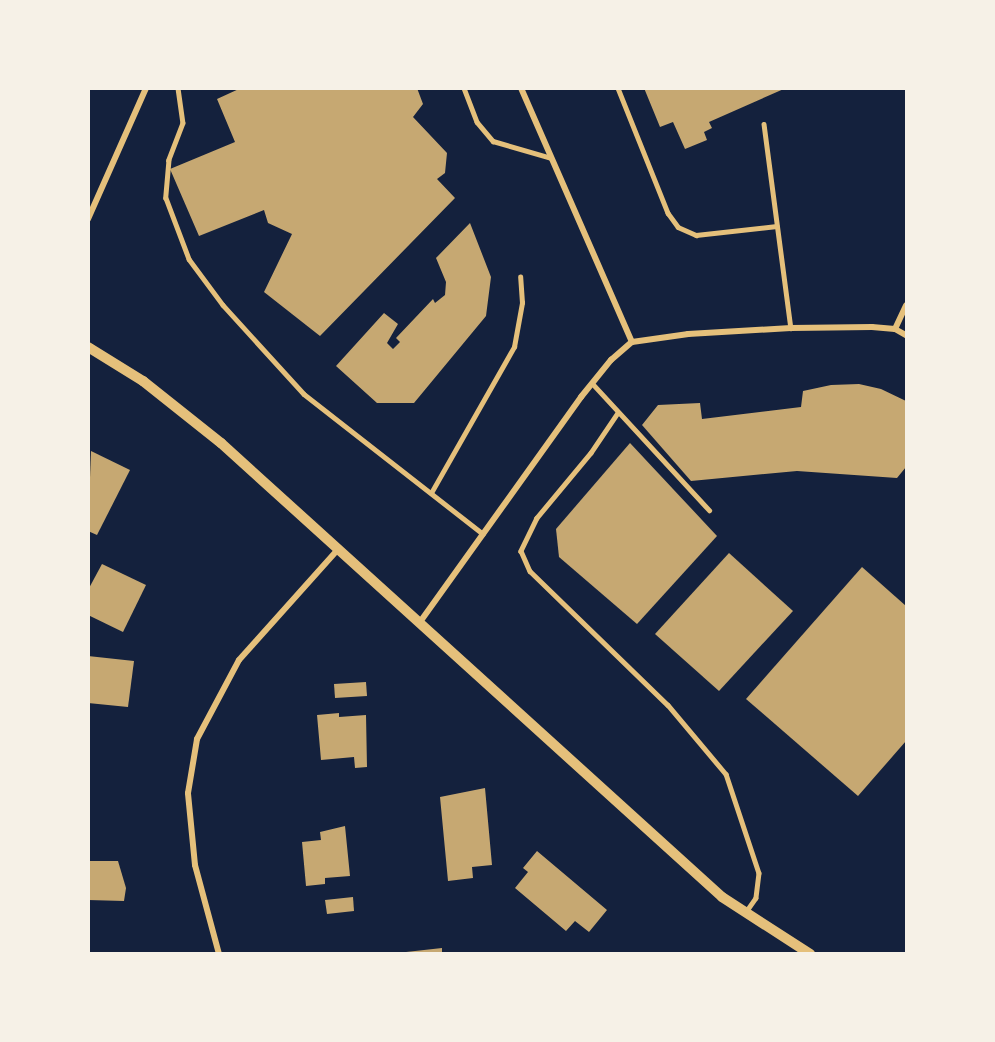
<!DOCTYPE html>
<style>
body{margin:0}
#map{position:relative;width:995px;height:1042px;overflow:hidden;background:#14213d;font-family:"IBM Plex Sans",sans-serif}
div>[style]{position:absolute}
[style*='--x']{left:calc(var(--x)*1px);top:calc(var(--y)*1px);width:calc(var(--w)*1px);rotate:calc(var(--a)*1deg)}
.building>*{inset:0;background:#c6a872}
.service>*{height:4.5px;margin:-2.25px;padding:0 2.25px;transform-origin:2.25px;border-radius:2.25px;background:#e5c07b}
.minor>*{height:6px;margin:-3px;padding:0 3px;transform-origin:3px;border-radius:3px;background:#e5c07b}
.tertiary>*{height:10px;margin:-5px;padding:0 5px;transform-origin:5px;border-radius:5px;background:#e5c07b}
span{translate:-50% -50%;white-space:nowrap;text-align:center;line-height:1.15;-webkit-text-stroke:6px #f6f1e7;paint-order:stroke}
.frame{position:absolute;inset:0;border:90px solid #f6f1e7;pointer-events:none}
</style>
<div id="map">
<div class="building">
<i style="clip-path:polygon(241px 88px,417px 88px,423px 104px,413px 117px,447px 153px,445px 173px,437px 179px,455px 198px,320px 336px,264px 292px,292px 234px,268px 223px,264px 210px,199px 236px,170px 169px,235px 142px,217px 99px)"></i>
<i style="clip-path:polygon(644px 88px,786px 88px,709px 122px,712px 128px,704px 132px,707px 140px,685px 149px,673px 122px,660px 127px)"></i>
<i style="clip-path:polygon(470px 223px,491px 277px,486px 316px,414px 403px,377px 403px,336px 366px,384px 313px,398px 324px,387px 343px,393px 349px,400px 342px,396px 338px,433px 299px,435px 303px,445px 295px,446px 282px,436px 258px)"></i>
<i style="clip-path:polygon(859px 384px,881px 389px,906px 401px,906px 467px,897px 478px,797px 471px,691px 481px,642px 425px,658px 405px,700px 403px,702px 419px,801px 407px,803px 391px,831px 385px)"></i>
<i style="clip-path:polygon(630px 443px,717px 536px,637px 624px,559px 557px,556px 529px)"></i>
<i style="clip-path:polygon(91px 451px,130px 470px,97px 535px,88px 531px)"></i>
<i style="clip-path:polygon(729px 553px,793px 611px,719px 691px,655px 634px)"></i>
<i style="clip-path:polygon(102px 564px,146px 585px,123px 632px,88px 615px,88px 590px)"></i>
<i style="clip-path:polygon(862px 567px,906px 606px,906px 741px,858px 796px,746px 699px)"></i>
<i style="clip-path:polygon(88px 656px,134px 661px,128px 707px,88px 703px)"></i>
<i style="clip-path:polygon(366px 682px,367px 696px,335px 698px,334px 684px)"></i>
<i style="clip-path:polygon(339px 713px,339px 717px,366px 715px,367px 767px,355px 768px,354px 757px,321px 760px,317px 715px)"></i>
<i style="clip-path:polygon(485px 788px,492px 865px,472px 867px,473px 878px,448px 881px,440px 797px)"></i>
<i style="clip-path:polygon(345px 826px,350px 876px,325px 878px,325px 884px,306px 886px,302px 842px,321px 840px,320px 832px)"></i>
<i style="clip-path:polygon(537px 851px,607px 910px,589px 932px,575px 921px,566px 931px,515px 888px,528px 872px,523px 868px)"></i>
<i style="clip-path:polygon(88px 861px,118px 861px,126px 888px,124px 901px,88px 900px)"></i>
<i style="clip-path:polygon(353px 897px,354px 911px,327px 914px,325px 900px)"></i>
<i style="clip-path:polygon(442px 948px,442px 954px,406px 954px,406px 952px)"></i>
</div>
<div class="service">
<i style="--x:178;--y:88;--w:35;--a:82"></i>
<i style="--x:183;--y:123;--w:40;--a:111"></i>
<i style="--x:169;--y:160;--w:38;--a:95"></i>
<i style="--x:166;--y:198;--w:65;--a:69.3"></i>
<i style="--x:189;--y:259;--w:57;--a:53.5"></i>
<i style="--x:223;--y:305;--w:120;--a:47.7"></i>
<i style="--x:304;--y:394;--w:227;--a:38"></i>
<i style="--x:464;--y:88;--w:36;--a:69"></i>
<i style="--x:477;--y:122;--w:25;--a:50"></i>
<i style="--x:493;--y:141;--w:60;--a:16.3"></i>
<i style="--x:618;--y:88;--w:135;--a:68.2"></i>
<i style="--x:668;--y:213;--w:17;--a:54"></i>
<i style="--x:678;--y:227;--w:20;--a:24"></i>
<i style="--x:696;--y:235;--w:81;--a:-6.3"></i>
<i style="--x:764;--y:124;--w:206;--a:82.5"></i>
<i style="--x:592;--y:383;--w:173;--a:47.3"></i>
<i style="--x:618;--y:413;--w:48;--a:124"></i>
<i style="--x:591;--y:453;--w:85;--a:129.7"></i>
<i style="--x:537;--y:518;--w:37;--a:116"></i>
<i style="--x:521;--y:551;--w:22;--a:66"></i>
<i style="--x:530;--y:571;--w:192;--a:44.2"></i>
<i style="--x:668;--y:705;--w:90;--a:50"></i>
<i style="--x:726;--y:774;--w:104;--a:71.6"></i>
<i style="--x:759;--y:873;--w:25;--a:97"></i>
<i style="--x:756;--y:898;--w:16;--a:125"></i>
<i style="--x:431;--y:493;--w:168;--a:-60.4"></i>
<i style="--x:514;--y:347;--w:45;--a:-79.7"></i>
<i style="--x:522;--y:303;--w:26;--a:-94"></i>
</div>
<div class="minor">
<i style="--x:521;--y:88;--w:277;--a:66.4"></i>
<i style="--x:88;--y:219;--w:143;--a:-66.1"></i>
<i style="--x:895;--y:329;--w:26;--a:-65"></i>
<i style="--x:420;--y:622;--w:277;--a:-54.4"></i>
<i style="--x:581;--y:397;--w:48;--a:-51"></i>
<i style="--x:611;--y:360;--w:28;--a:-41"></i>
<i style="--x:632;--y:342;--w:57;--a:-8.1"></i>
<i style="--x:688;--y:334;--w:103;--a:-3.3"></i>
<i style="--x:791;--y:328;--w:81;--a:-0.7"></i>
<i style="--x:872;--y:327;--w:23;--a:5"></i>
<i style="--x:895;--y:329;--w:13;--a:29"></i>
<i style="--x:219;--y:954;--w:92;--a:-105.1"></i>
<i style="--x:195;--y:865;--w:72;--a:-95.6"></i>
<i style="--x:188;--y:793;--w:55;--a:-80.5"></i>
<i style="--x:197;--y:739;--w:89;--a:-62"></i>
<i style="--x:239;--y:660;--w:150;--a:-48.2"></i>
</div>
<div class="tertiary">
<i style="--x:88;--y:347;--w:65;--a:31.7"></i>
<i style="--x:143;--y:381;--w:100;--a:38.5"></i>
<i style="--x:221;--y:443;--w:676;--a:42.18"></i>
<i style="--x:722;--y:897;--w:105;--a:32.9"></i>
</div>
<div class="frame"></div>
</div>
